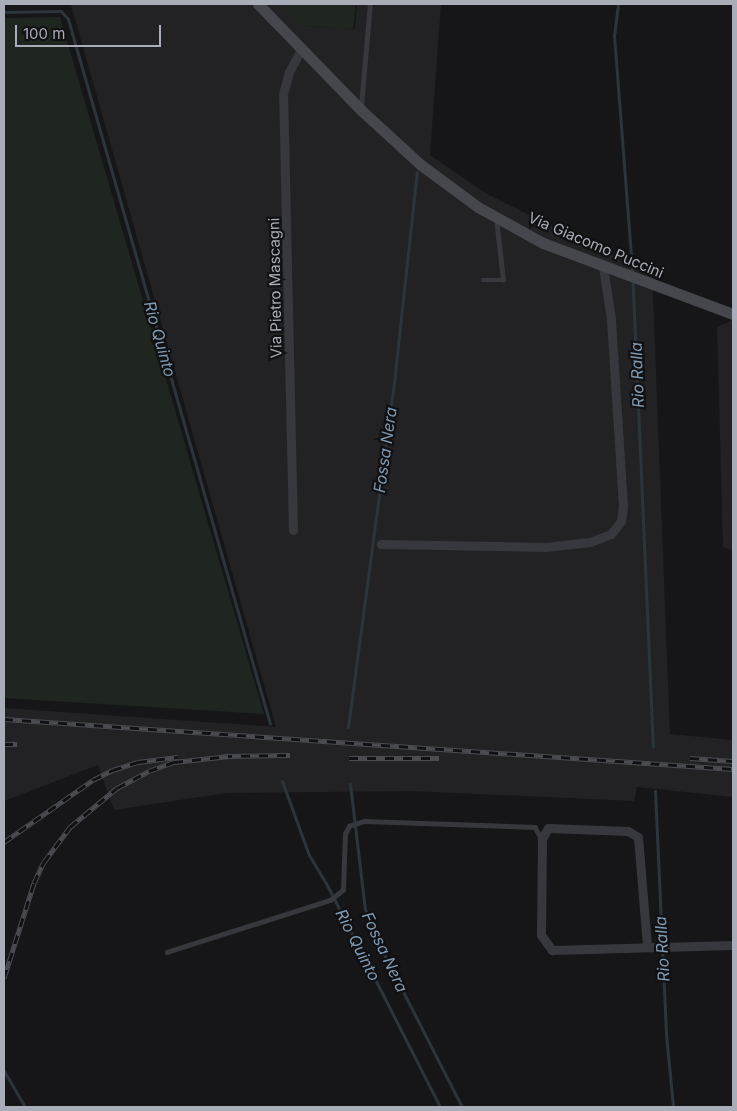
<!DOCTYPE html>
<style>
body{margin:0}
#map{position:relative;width:737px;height:1111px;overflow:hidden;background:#161618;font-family:Inter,sans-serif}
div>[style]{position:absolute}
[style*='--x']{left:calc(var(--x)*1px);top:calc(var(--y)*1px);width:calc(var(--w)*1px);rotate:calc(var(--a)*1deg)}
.built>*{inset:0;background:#222225}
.green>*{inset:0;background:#1e261f}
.stream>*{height:3px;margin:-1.5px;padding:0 1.5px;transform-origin:1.5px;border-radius:1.5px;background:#2c353c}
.service>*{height:4.5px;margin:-2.25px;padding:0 2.25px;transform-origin:2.25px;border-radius:2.25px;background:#37383d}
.minor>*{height:9px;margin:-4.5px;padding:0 4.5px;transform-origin:4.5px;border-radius:4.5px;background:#37383d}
.secondary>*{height:11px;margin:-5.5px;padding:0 5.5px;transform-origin:5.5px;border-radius:5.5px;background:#45474d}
.rail>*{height:5px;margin-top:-2.5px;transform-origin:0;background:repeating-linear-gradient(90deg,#111113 0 9px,#4a4c52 0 18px);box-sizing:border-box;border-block:1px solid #4a4c52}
span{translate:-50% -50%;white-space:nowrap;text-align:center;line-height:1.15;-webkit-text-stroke:4.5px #111113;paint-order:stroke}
.street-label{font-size:15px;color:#a8adb8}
.water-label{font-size:16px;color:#7f9bb3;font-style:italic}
.frame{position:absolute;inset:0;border:5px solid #a8adb8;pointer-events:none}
.scale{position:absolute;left:15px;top:25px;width:146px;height:22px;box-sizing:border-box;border:2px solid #a8adb8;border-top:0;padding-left:6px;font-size:15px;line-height:18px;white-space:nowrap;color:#a8adb8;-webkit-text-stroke:4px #111113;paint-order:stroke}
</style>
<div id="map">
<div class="built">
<i style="clip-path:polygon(4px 4px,279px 4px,300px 25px,355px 29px,357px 4px,441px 4px,430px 155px,487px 194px,602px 251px,652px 270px,670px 734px,733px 740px,733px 797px,637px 787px,634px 801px,411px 791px,226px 793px,114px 810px,98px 765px,4px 801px,4px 708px,276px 727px,71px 5px)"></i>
<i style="clip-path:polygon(733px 320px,733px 551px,723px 547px,717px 327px)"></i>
</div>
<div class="green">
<i style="clip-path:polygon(279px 4px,356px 4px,353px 29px,300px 25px)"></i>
<i style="clip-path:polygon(60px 17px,264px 714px,4px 698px,4px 18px)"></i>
</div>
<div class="stream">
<i style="--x:618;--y:4;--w:31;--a:97"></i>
<i style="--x:614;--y:35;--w:235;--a:85.6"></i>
<i style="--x:632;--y:269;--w:478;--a:87.5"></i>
<i style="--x:4;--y:12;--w:57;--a:-1"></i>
<i style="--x:61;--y:11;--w:11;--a:49"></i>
<i style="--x:68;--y:19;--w:733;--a:74.01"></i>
<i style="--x:348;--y:727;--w:357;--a:-82.4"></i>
<i style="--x:395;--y:373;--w:202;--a:-83.8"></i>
<i style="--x:282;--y:781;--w:79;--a:70"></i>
<i style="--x:309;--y:855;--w:35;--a:59"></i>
<i style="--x:327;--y:885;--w:249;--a:63"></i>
<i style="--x:350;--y:784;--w:126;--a:83.2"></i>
<i style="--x:365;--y:909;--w:28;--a:71"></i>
<i style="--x:374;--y:935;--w:193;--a:62.9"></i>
<i style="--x:655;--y:791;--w:243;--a:87.4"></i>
<i style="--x:666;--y:1034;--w:73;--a:84.5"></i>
<i style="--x:4;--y:1071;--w:42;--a:59.7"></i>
</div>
<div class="service">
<i style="--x:361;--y:106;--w:102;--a:-85"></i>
<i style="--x:483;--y:280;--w:20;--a:0"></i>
<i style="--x:503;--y:280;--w:61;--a:-96.5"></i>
<i style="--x:167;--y:952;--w:171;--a:-17.7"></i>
<i style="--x:330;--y:900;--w:16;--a:-38"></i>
<i style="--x:343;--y:890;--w:56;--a:-88"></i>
<i style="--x:345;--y:834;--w:9;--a:-63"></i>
<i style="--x:349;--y:826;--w:16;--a:-18"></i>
<i style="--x:364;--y:821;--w:171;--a:2"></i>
<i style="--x:535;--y:827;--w:13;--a:61"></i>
</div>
<div class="minor">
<i style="--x:293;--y:530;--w:436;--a:-91.3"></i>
<i style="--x:283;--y:94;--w:23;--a:-75"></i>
<i style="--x:289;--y:72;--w:27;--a:-62"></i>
<i style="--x:381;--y:544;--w:165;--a:1"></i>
<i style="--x:546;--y:547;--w:44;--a:-6.5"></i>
<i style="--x:590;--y:542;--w:22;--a:-21"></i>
<i style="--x:611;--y:534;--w:16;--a:-52"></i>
<i style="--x:621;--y:521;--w:15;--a:-82"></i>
<i style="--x:623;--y:506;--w:187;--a:-93.7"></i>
<i style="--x:611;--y:319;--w:53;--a:-98.7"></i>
<i style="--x:647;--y:946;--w:109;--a:-94.7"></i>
<i style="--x:638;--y:837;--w:12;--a:-149"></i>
<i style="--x:628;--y:831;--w:80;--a:-177.9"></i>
<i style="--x:548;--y:828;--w:13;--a:119"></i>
<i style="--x:542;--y:839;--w:96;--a:90.6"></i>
<i style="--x:541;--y:935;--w:19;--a:54"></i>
<i style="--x:552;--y:950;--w:181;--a:-1.6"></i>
</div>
<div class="secondary">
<i style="--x:258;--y:4;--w:148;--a:45.8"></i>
<i style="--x:361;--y:110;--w:81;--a:42.5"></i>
<i style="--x:421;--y:165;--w:71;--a:36.4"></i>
<i style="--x:478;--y:207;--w:74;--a:29"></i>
<i style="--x:543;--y:243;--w:203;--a:20.5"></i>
</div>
<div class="rail">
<i style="--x:4;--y:719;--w:731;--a:3.92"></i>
<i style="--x:4;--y:744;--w:13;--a:0"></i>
<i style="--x:223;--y:756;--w:67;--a:-0.9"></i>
<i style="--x:349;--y:758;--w:90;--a:0"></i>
<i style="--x:690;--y:758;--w:43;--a:4"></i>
<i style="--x:4;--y:842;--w:108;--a:-34.9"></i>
<i style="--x:93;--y:780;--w:22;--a:-27"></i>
<i style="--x:113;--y:770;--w:26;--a:-18"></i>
<i style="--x:138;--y:762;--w:40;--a:-7.1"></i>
<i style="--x:4;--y:978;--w:100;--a:-72.5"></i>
<i style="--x:34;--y:883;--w:23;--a:-65"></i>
<i style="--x:44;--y:862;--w:44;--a:-53.4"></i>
<i style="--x:70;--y:827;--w:61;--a:-39.7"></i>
<i style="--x:117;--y:788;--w:36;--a:-28"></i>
<i style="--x:149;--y:771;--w:27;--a:-20"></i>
<i style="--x:174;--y:762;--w:56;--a:-6.1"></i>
</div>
<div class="street-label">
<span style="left:596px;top:245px;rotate:23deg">Via Giacomo Puccini</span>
<span style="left:275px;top:288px;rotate:-91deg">Via Pietro Mascagni</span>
</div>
<div class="water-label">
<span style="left:160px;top:339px;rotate:74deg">Rio Quinto</span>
<span style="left:637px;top:375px;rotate:-92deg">Rio Ralla</span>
<span style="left:385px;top:450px;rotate:-82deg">Fossa Nera</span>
<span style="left:358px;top:945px;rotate:63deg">Rio Quinto</span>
<span style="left:662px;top:949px;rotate:-93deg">Rio Ralla</span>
<span style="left:385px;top:952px;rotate:65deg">Fossa Nera</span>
</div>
<div class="frame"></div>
<div class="scale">100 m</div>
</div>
